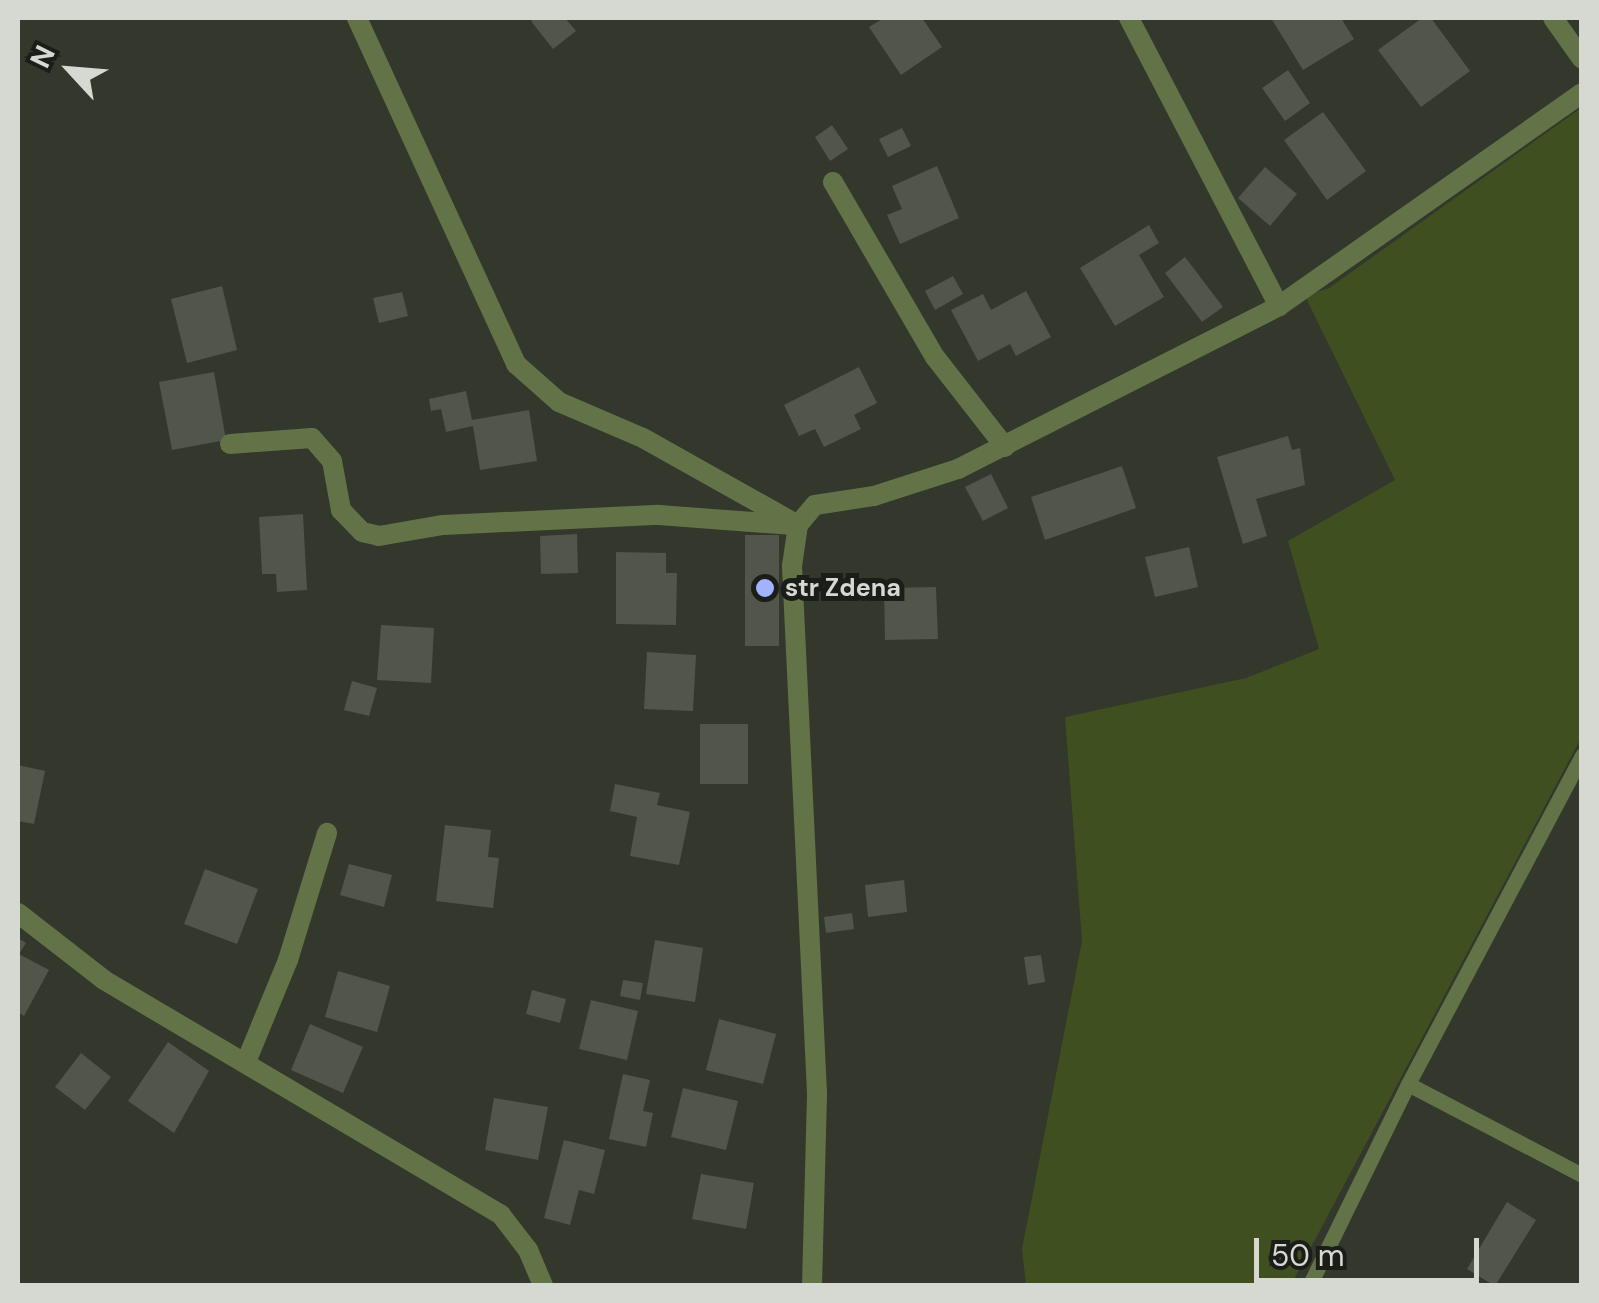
<!DOCTYPE html>
<style>
body{margin:0}
#map{position:relative;width:1599px;height:1303px;overflow:hidden;background:#33372c;font-family:"DM Sans",sans-serif}
div>[style]{position:absolute}
[style*='--x']{left:calc(var(--x)*1px);top:calc(var(--y)*1px);width:calc(var(--w)*1px);rotate:calc(var(--a)*1deg)}
.green>*{inset:0;background:#3f4f20}
.building>*{inset:0;background:#51554a}
.lane>*{height:15px;margin:-7.5px;padding:0 7.5px;transform-origin:7.5px;border-radius:7.5px;background:#637348}
.street>*{height:20px;margin:-10px;padding:0 10px;transform-origin:10px;border-radius:10px;background:#637348}
.dots>*{width:28px;height:28px;translate:-50% -50%;box-sizing:border-box;border:5px solid #1b1d19;border-radius:50%}
span{translate:-50% -50%;white-space:nowrap;text-align:center;line-height:1.15;-webkit-text-stroke:10px #1b1d19;paint-order:stroke}
.poi-label{font-size:25px;color:#d6d9d2;font-weight:700}
.left{translate:0 -50%;text-align:left}
.frame{position:absolute;inset:0;border:20px solid #d6d9d2;pointer-events:none}
.north{position:absolute;left:20px;top:20px;width:100px;height:100px;-webkit-text-stroke:8px #1b1d19;paint-order:stroke;rotate:296deg;font-size:28px;font-weight:700;line-height:40px;text-align:center;color:#d6d9d2}
.north::after{content:'';display:block;margin:auto;width:35px;height:45px;background:#d6d9d2;clip-path:polygon(50% 0,100% 100%,50% 72%,0 100%)}
.scale{position:absolute;left:1254px;top:1238px;width:225px;height:45px;box-sizing:border-box;border:5px solid #d6d9d2;border-top:0;padding-left:12px;font-size:30px;line-height:35px;white-space:nowrap;color:#d6d9d2;-webkit-text-stroke:8px #1b1d19;paint-order:stroke}
</style>
<div id="map">
<div class="green">
<i style="clip-path:polygon(1581px 108px,1581px 738px,1291px 1285px,1026px 1285px,1022px 1249px,1082px 941px,1065px 717px,1246px 678px,1319px 649px,1288px 541px,1395px 480px,1305px 296px,1329px 288px)"></i>
</div>
<div class="building">
<i style="clip-path:polygon(535px 18px,565px 18px,576px 31px,553px 49px,531px 21px)"></i>
<i style="clip-path:polygon(884px 18px,922px 18px,942px 47px,901px 75px,869px 27px)"></i>
<i style="clip-path:polygon(1271px 18px,1341px 18px,1354px 39px,1303px 70px)"></i>
<i style="clip-path:polygon(1422px 18px,1431px 18px,1470px 71px,1421px 107px,1378px 50px)"></i>
<i style="clip-path:polygon(1288px 70px,1310px 103px,1285px 121px,1262px 88px)"></i>
<i style="clip-path:polygon(1323px 112px,1366px 171px,1327px 200px,1284px 140px)"></i>
<i style="clip-path:polygon(832px 125px,848px 149px,830px 161px,815px 137px)"></i>
<i style="clip-path:polygon(902px 128px,911px 146px,888px 157px,879px 139px)"></i>
<i style="clip-path:polygon(937px 166px,959px 218px,900px 244px,887px 215px,902px 209px,892px 186px)"></i>
<i style="clip-path:polygon(1265px 167px,1297px 194px,1270px 226px,1238px 198px)"></i>
<i style="clip-path:polygon(1149px 225px,1159px 243px,1139px 255px,1164px 297px,1115px 326px,1080px 268px)"></i>
<i style="clip-path:polygon(1185px 257px,1223px 307px,1202px 322px,1165px 273px)"></i>
<i style="clip-path:polygon(953px 276px,963px 294px,935px 310px,925px 291px)"></i>
<i style="clip-path:polygon(222px 286px,237px 350px,187px 363px,171px 299px)"></i>
<i style="clip-path:polygon(1026px 291px,1051px 337px,1016px 356px,1010px 344px,978px 361px,951px 310px,983px 294px,991px 310px)"></i>
<i style="clip-path:polygon(402px 292px,408px 316px,379px 323px,373px 298px)"></i>
<i style="clip-path:polygon(859px 367px,877px 403px,854px 415px,861px 429px,824px 447px,815px 429px,799px 436px,784px 405px)"></i>
<i style="clip-path:polygon(214px 372px,226px 440px,172px 450px,159px 382px)"></i>
<i style="clip-path:polygon(466px 391px,472px 420px,529px 410px,537px 461px,480px 470px,473px 426px,446px 432px,441px 409px,431px 411px,429px 399px)"></i>
<i style="clip-path:polygon(1288px 436px,1292px 450px,1300px 448px,1305px 485px,1256px 499px,1267px 536px,1243px 544px,1217px 457px)"></i>
<i style="clip-path:polygon(1122px 466px,1136px 508px,1045px 540px,1031px 497px)"></i>
<i style="clip-path:polygon(991px 474px,1008px 508px,983px 521px,965px 487px)"></i>
<i style="clip-path:polygon(303px 514px,307px 590px,277px 592px,276px 574px,262px 574px,259px 517px)"></i>
<i style="clip-path:polygon(577px 534px,578px 573px,541px 574px,540px 536px)"></i>
<i style="clip-path:polygon(745px 535px,779px 535px,779px 646px,745px 646px)"></i>
<i style="clip-path:polygon(1189px 547px,1198px 587px,1155px 597px,1145px 557px)"></i>
<i style="clip-path:polygon(616px 552px,666px 553px,666px 573px,677px 573px,676px 625px,616px 624px)"></i>
<i style="clip-path:polygon(936px 587px,938px 639px,885px 640px,884px 588px)"></i>
<i style="clip-path:polygon(381px 625px,434px 628px,431px 683px,377px 680px)"></i>
<i style="clip-path:polygon(647px 652px,696px 655px,693px 711px,644px 709px)"></i>
<i style="clip-path:polygon(352px 681px,377px 688px,369px 716px,344px 710px)"></i>
<i style="clip-path:polygon(700px 724px,748px 724px,748px 784px,700px 784px)"></i>
<i style="clip-path:polygon(18px 765px,45px 771px,34px 824px,18px 821px)"></i>
<i style="clip-path:polygon(615px 784px,660px 793px,657px 805px,690px 812px,679px 865px,630px 856px,637px 817px,610px 811px)"></i>
<i style="clip-path:polygon(445px 825px,491px 830px,488px 857px,499px 858px,493px 908px,436px 901px)"></i>
<i style="clip-path:polygon(349px 864px,392px 875px,384px 907px,340px 895px)"></i>
<i style="clip-path:polygon(205px 869px,258px 889px,237px 944px,184px 924px)"></i>
<i style="clip-path:polygon(904px 880px,907px 912px,868px 917px,865px 885px)"></i>
<i style="clip-path:polygon(852px 913px,854px 929px,826px 933px,824px 917px)"></i>
<i style="clip-path:polygon(18px 938px,26px 943px,19px 954px,49px 970px,24px 1016px,18px 1012px)"></i>
<i style="clip-path:polygon(655px 940px,703px 948px,695px 1002px,646px 994px)"></i>
<i style="clip-path:polygon(1041px 955px,1045px 982px,1028px 985px,1024px 957px)"></i>
<i style="clip-path:polygon(338px 971px,390px 986px,377px 1032px,325px 1017px)"></i>
<i style="clip-path:polygon(623px 980px,643px 983px,640px 1000px,620px 996px)"></i>
<i style="clip-path:polygon(532px 990px,566px 999px,560px 1023px,526px 1014px)"></i>
<i style="clip-path:polygon(591px 1000px,638px 1011px,627px 1060px,579px 1049px)"></i>
<i style="clip-path:polygon(719px 1019px,776px 1034px,763px 1084px,706px 1070px)"></i>
<i style="clip-path:polygon(310px 1024px,363px 1047px,343px 1093px,291px 1070px)"></i>
<i style="clip-path:polygon(168px 1042px,209px 1071px,174px 1133px,128px 1101px)"></i>
<i style="clip-path:polygon(81px 1053px,111px 1077px,85px 1110px,55px 1087px)"></i>
<i style="clip-path:polygon(623px 1074px,650px 1080px,643px 1111px,653px 1113px,646px 1147px,609px 1139px)"></i>
<i style="clip-path:polygon(683px 1088px,738px 1101px,726px 1150px,671px 1137px)"></i>
<i style="clip-path:polygon(494px 1098px,548px 1107px,538px 1160px,485px 1150px)"></i>
<i style="clip-path:polygon(564px 1140px,605px 1150px,594px 1194px,579px 1190px,570px 1225px,544px 1218px)"></i>
<i style="clip-path:polygon(701px 1174px,754px 1183px,746px 1229px,692px 1219px)"></i>
<i style="clip-path:polygon(1507px 1202px,1536px 1220px,1495px 1286px,1467px 1269px)"></i>
</div>
<div class="lane">
<i style="--x:1408;--y:1084;--w:372;--a:-62.1"></i>
<i style="--x:1309;--y:1286;--w:225;--a:-63.9"></i>
<i style="--x:1408;--y:1084;--w:196;--a:27.6"></i>
</div>
<div class="street">
<i style="--x:357;--y:18;--w:381;--a:65.3"></i>
<i style="--x:516;--y:364;--w:57;--a:41.5"></i>
<i style="--x:559;--y:402;--w:91;--a:23.2"></i>
<i style="--x:643;--y:438;--w:178;--a:29.3"></i>
<i style="--x:1129;--y:18;--w:325;--a:62.5"></i>
<i style="--x:1553;--y:18;--w:50;--a:54.7"></i>
<i style="--x:833;--y:182;--w:203;--a:59.8"></i>
<i style="--x:935;--y:357;--w:114;--a:52.1"></i>
<i style="--x:230;--y:444;--w:82;--a:-4.2"></i>
<i style="--x:312;--y:438;--w:30;--a:49"></i>
<i style="--x:332;--y:461;--w:50;--a:79.6"></i>
<i style="--x:341;--y:510;--w:30;--a:46"></i>
<i style="--x:362;--y:532;--w:17;--a:13"></i>
<i style="--x:379;--y:536;--w:65;--a:-9.8"></i>
<i style="--x:443;--y:525;--w:216;--a:-2.7"></i>
<i style="--x:659;--y:515;--w:132;--a:4.3"></i>
<i style="--x:18;--y:913;--w:109;--a:37.9"></i>
<i style="--x:104;--y:980;--w:461;--a:30.6"></i>
<i style="--x:501;--y:1215;--w:44;--a:52.4"></i>
<i style="--x:528;--y:1250;--w:39;--a:67"></i>
<i style="--x:246;--y:1062;--w:110;--a:-67.6"></i>
<i style="--x:288;--y:960;--w:133;--a:-72.9"></i>
<i style="--x:812;--y:1286;--w:193;--a:-88.5"></i>
<i style="--x:817;--y:1093;--w:528;--a:-92.72"></i>
<i style="--x:792;--y:566;--w:41;--a:-81.7"></i>
<i style="--x:798;--y:525;--w:26;--a:-50"></i>
<i style="--x:815;--y:505;--w:60;--a:-8.7"></i>
<i style="--x:874;--y:496;--w:88;--a:-17.8"></i>
<i style="--x:958;--y:469;--w:360;--a:-26.9"></i>
<i style="--x:1279;--y:306;--w:370;--a:-35.1"></i>
</div>
<div class="dots">
<i style="left:765px;top:588px;background:#a3b2fd"></i>
</div>
<div class="poi-label">
<span class="left" style="left:785px;top:588px">str Zdena</span>
</div>
<div class="frame"></div>
<div class="north">N</div>
<div class="scale">50 m</div>
</div>
